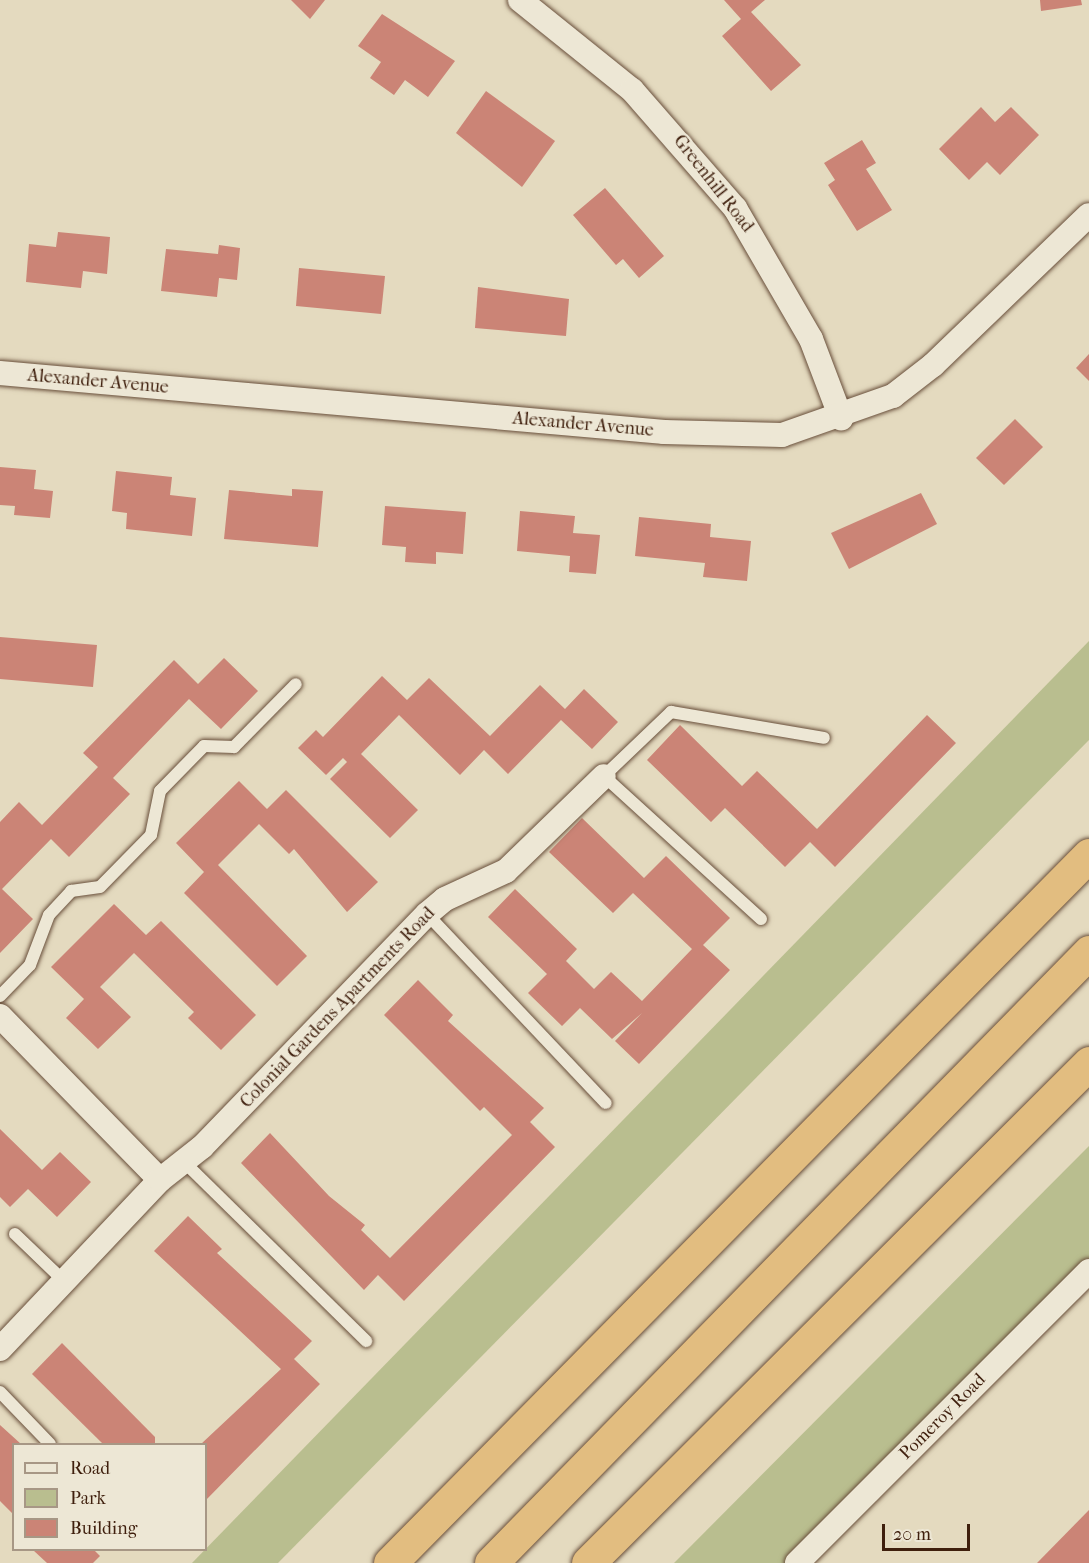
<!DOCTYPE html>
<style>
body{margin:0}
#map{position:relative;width:1089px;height:1563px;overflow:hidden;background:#e4dabf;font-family:"IM FELL French Canon",serif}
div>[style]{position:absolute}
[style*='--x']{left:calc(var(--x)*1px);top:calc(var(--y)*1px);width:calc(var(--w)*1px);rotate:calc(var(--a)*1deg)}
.green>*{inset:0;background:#b9be8f}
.building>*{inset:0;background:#cb8476}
.roads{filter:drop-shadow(0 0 2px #684e3a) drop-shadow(0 0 2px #684e3a)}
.lane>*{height:12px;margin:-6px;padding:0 6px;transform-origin:6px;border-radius:6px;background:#ede7d5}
.street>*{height:24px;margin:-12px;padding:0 12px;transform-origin:12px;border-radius:12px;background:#ede7d5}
.highway>*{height:33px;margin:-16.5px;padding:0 16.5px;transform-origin:16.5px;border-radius:16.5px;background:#e2bd80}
span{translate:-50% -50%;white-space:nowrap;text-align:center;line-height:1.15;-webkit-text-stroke:4.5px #ede7d5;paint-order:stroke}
.street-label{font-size:18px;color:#3f1f0d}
.legend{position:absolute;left:12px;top:1443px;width:195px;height:108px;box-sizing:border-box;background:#ede7d5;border:2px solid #a79785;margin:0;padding:8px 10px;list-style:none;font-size:18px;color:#3f1f0d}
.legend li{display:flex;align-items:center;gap:12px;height:30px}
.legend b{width:30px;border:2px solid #a79785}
.scale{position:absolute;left:882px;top:1524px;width:88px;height:27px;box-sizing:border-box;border:3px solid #3f1f0d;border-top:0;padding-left:8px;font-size:18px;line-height:21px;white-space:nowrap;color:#3f1f0d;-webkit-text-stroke:4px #ede7d5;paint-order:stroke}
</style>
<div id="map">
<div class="green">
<i style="clip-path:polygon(1089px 641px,1089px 740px,278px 1563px,192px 1563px)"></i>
<i style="clip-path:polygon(1089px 1146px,1089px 1276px,803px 1563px,674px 1563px)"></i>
</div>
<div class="building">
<i style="clip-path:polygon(291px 0,325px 0,310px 19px)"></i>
<i style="clip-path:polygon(724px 0,765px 0,751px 12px,801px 65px,771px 91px,722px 36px,741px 19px)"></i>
<i style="clip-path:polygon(1040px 0,1081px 0,1082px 5px,1041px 11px)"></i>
<i style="clip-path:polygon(382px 14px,455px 61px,428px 97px,405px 80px,394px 95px,370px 78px,381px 62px,358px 46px)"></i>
<i style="clip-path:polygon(486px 91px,555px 141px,522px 187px,456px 133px)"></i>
<i style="clip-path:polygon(981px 107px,995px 122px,1011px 107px,1039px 135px,1000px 175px,987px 162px,969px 180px,939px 149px)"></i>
<i style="clip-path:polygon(862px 140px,876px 163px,866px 169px,892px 210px,857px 231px,828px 185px,835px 180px,824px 163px)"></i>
<i style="clip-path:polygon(605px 188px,664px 256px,639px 278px,623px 259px,616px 265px,573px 215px)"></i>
<i style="clip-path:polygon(58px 232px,110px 237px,107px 274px,83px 271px,81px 288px,26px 282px,29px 244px,56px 247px)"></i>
<i style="clip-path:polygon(219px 245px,240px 248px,237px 280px,219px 278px,217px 297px,161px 291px,166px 249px,218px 254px)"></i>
<i style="clip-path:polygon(299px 268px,385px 276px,381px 314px,296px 306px)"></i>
<i style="clip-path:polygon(478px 287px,569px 299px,566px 336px,475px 328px)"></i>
<i style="clip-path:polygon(1089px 354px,1089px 381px,1076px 368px)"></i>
<i style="clip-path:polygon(1015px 419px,1043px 447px,1004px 485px,976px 458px)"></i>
<i style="clip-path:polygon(0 467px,36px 470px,34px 489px,53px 491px,50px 518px,14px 515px,15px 506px,0 505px)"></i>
<i style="clip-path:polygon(116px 471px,172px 477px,170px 495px,196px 498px,192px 536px,126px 529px,127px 513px,112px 511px)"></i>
<i style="clip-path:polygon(292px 489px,323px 491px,318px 547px,224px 539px,229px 490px,292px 496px)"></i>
<i style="clip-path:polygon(921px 493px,937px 524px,849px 569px,831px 533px)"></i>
<i style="clip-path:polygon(385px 506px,466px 512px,463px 554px,436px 552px,436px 564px,405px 562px,406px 547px,382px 545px)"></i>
<i style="clip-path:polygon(520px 511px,575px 516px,573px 533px,600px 535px,596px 574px,569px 572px,570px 556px,517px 551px)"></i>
<i style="clip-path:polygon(639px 517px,711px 524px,710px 537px,751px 541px,747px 581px,703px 577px,705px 563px,635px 556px)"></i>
<i style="clip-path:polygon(0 637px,97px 645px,93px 687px,0 679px)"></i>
<i style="clip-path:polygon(224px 658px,258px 691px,221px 729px,189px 699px,113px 778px,130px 794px,69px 857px,51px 839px,2px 889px,33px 919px,0 953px,0 822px,19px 802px,42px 825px,98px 767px,83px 753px,174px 660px,198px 684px)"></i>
<i style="clip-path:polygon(382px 676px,407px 700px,429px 678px,490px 736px,540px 685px,565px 709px,584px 689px,618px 722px,592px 749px,561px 720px,508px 774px,484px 750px,460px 775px,399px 715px,361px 754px,418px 810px,390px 838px,330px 779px,347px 762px,343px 758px,326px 775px,298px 748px,316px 730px,323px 737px)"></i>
<i style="clip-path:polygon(927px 715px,956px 743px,835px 867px,810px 842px,785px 867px,725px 808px,711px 822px,647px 760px,680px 725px,742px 786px,757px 771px,817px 829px)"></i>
<i style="clip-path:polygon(239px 781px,267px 809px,286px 790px,378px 882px,347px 912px,294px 849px,289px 854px,259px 824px,218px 865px,307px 956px,277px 986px,184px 893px,204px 872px,176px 843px)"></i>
<i style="clip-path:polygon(582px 818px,644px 878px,666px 856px,730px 918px,703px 945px,730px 970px,639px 1064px,615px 1041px,642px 1013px,612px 1039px,580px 1008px,562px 1026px,528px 993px,547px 974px,488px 917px,515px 889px,577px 949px,566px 961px,594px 989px,611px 972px,642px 1001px,692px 949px,633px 893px,613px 913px,549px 852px)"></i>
<i style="clip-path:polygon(114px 904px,146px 935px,161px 921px,256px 1015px,221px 1050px,188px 1018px,194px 1012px,134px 953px,100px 987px,131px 1017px,98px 1049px,66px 1018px,84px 999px,51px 967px)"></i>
<i style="clip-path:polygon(418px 980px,453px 1015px,448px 1021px,544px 1108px,530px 1122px,555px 1147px,404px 1301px,378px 1275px,364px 1290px,241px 1163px,270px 1133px,329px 1196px,365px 1225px,361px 1230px,390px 1258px,512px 1135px,484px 1107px,480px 1111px,384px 1015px)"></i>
<i style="clip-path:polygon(0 1129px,42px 1170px,60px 1152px,91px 1182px,57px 1217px,28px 1189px,10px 1207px,0 1197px)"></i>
<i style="clip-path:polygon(188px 1216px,222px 1249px,217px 1253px,312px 1341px,294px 1359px,320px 1384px,206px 1500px,201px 1444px,281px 1369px,154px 1251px)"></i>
<i style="clip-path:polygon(62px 1343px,155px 1437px,155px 1444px,103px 1444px,32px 1374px)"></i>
<i style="clip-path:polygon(0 1425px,21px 1444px,14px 1444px,14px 1515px,0 1501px)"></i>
<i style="clip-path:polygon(1089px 1510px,1089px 1563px,1037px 1563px)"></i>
<i style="clip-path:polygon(33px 1550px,94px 1550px,100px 1556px,93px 1563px,47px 1563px)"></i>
</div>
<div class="roads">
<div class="lane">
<i style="--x:427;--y:914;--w:260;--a:46.6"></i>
<i style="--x:761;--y:919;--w:212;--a:-137.7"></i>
<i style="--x:604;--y:776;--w:93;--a:-43.7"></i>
<i style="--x:671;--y:712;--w:155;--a:9.6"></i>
<i style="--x:0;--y:996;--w:43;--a:-45.9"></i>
<i style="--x:30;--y:965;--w:53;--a:-69.2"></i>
<i style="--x:49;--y:915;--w:33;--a:-47"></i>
<i style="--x:71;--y:891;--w:29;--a:-8"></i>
<i style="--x:100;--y:887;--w:73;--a:-45.6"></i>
<i style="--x:151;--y:835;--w:45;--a:-78.4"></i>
<i style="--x:160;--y:791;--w:63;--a:-45.6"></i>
<i style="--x:204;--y:746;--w:30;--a:2"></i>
<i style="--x:234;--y:747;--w:88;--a:-45.5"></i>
<i style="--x:183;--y:1161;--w:257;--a:44.5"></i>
<i style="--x:15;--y:1234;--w:68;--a:43.8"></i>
<i style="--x:0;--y:1392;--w:72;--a:46.1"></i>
</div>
<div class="street">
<i style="--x:520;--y:0;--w:144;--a:38.8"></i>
<i style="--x:632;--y:90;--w:157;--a:48.9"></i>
<i style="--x:735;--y:208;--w:151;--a:59.9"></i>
<i style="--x:811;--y:339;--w:85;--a:69.2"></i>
<i style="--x:0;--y:373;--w:667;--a:5.08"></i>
<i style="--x:664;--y:432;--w:118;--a:1.5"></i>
<i style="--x:782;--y:435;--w:118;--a:-19.4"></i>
<i style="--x:893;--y:396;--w:51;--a:-37.8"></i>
<i style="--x:933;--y:365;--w:216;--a:-43.9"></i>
<i style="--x:0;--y:1016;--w:229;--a:45.7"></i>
<i style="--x:0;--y:1349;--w:233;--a:-46.6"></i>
<i style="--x:160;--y:1180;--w:53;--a:-38.2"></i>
<i style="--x:202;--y:1147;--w:324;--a:-46"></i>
<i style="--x:427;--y:914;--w:23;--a:-40"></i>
<i style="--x:445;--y:899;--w:67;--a:-24.7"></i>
<i style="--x:506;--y:871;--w:136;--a:-44.1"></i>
<i style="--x:797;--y:1563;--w:413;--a:-45"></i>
</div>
<div class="highway">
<i style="--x:390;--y:1563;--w:995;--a:-45.37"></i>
<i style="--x:491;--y:1563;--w:855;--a:-45.62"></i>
<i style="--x:588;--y:1563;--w:708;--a:-44.94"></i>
</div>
</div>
<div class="street-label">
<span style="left:713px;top:184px;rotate:52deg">Greenhill Road</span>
<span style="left:98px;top:382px;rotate:5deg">Alexander Avenue</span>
<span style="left:583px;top:425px;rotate:5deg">Alexander Avenue</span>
<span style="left:338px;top:1008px;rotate:-46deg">Colonial Gardens Apartments Road</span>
<span style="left:943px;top:1417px;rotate:-45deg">Pomeroy Road</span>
</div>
<ul class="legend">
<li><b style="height:8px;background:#ede7d5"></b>Road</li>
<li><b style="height:16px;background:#b9be8f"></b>Park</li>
<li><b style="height:16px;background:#cb8476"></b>Building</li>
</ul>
<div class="scale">20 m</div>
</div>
